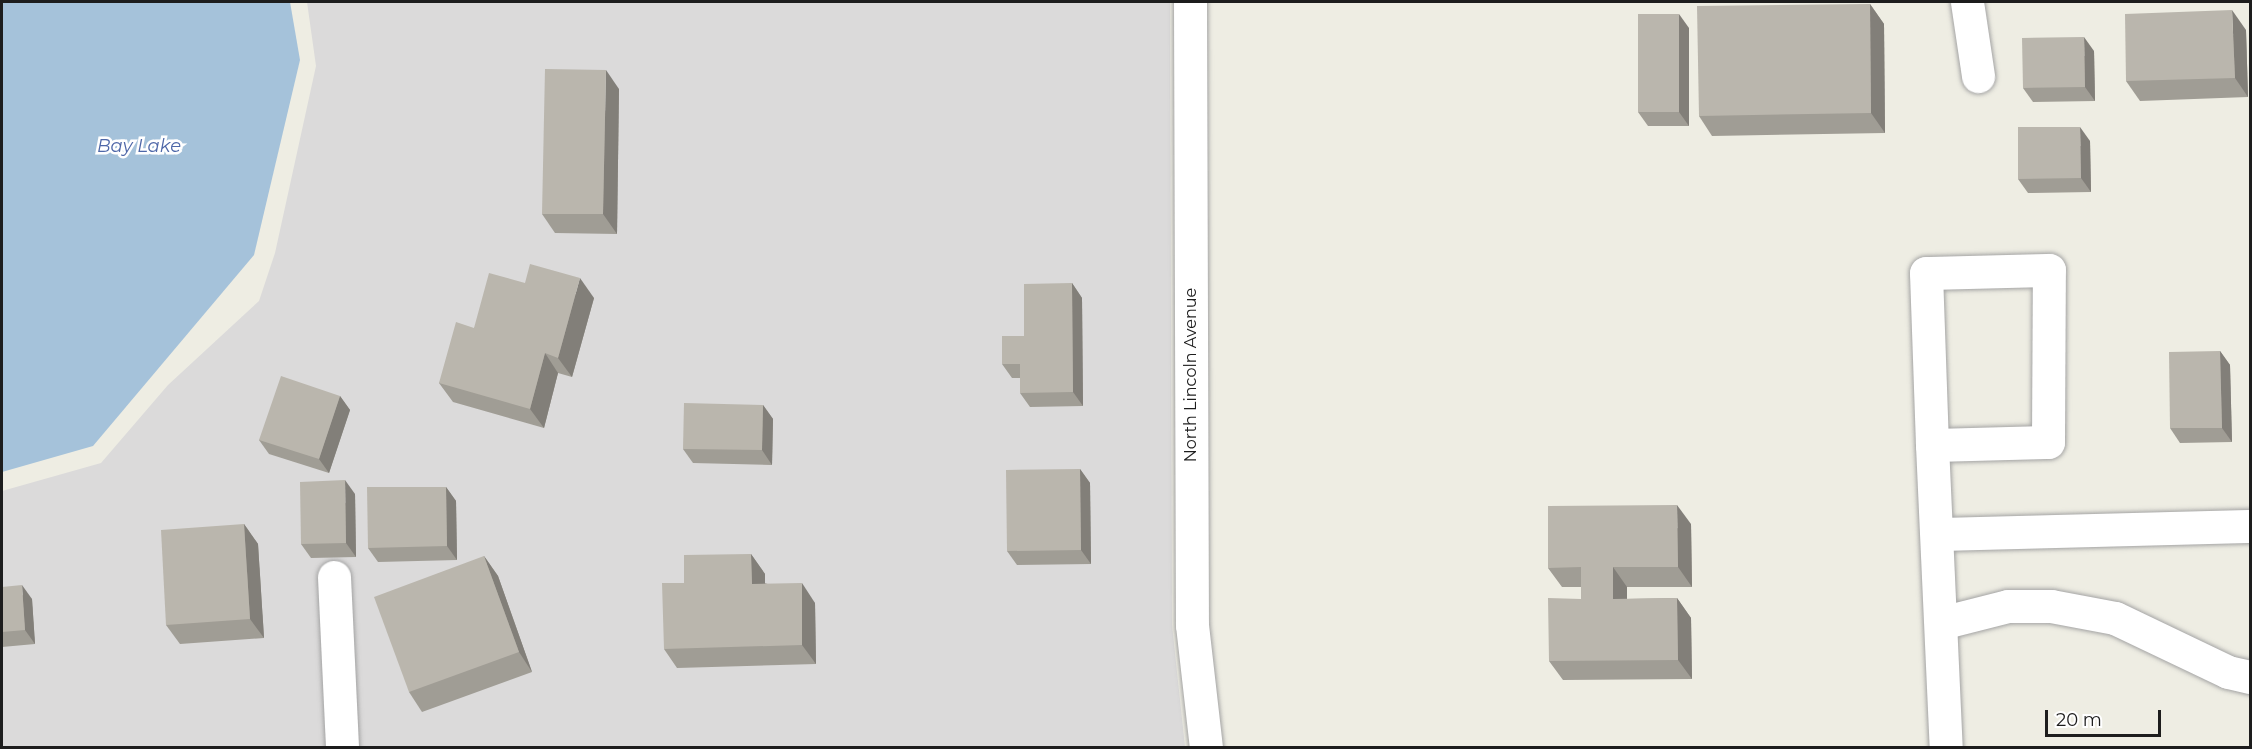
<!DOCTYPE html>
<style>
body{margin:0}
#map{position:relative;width:2252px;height:749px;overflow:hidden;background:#eeede3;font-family:Montserrat,sans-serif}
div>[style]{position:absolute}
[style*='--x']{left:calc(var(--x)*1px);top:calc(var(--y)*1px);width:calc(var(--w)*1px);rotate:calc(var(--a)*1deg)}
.residential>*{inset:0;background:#dbdada}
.water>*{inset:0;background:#a5c2da}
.roads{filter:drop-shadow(0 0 2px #a4a4a4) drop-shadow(0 0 2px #a4a4a4)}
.minor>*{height:33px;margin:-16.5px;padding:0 16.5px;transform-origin:16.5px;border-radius:16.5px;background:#fff}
.wall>*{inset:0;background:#a09d95}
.shaded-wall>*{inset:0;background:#827f79}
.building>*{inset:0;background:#bab6ad}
span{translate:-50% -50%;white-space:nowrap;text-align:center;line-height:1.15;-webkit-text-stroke:5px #fff;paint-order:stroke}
.street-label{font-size:16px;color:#1d1d1d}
.water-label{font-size:18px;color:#4e67a8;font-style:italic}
.frame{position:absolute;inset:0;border:3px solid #1d1d1d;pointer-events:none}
.scale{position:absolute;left:2045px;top:710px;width:116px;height:27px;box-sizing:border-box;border:3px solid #1d1d1d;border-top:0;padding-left:8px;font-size:18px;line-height:21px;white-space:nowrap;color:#1d1d1d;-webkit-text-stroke:4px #fff;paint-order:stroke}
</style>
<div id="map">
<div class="residential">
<i style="clip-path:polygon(307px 2px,1170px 2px,1172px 625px,1185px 747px,2px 748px,2px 491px,101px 463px,168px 385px,259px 301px,275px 253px,316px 66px)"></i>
</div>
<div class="water">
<i style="clip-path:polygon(2px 2px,290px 2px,300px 60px,254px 255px,93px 446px,2px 472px)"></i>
</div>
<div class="roads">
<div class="minor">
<i style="--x:1190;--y:2;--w:623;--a:89.82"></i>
<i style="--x:1192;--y:625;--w:124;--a:83.5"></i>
<i style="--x:1967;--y:2;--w:75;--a:81.5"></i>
<i style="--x:1932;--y:445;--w:116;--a:-1.5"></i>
<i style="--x:2048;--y:442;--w:172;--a:-89.7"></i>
<i style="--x:2049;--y:270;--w:123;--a:178.6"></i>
<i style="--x:1926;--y:273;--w:172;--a:88"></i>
<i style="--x:1932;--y:445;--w:303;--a:87.4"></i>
<i style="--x:1938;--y:534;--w:312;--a:-1.5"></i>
<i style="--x:334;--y:577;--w:171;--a:87.3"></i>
<i style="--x:1941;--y:623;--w:69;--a:-14.2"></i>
<i style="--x:2008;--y:606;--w:43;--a:0"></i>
<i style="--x:2051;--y:606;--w:65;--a:10.6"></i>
<i style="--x:2115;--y:618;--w:125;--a:25.5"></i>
<i style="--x:2228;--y:672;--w:23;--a:13"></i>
</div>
</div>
<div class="wall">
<i style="clip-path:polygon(1870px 4px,1884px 24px,1885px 133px,1712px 136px,1699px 116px)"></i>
<i style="clip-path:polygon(1689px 28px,1689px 126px,1648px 126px,1638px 112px)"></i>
<i style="clip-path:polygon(2246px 30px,2248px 97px,2140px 101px,2126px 81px)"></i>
<i style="clip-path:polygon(2094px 51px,2095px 101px,2033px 102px,2023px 88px)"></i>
<i style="clip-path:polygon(619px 89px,617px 234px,555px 233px,542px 214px)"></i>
<i style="clip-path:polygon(2090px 141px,2091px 192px,2028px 193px,2018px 179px)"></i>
<i style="clip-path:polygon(525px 283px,594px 298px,572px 377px,558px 373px,544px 428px,453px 402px,439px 383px,474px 328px)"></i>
<i style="clip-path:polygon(1072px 283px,1082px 298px,1083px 406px,1030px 407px,1020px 393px,1020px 378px,1012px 378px,1002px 364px,1024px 336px)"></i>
<i style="clip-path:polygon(2220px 351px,2230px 365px,2232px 442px,2180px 443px,2170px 428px)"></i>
<i style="clip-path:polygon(340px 396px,350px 410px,329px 473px,269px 454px,259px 440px)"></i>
<i style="clip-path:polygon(763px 405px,773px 419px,772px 465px,693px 463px,683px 449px)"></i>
<i style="clip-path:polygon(1080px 469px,1090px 483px,1091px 564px,1017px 565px,1007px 551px)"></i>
<i style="clip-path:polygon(446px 487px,456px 501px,457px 560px,378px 562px,368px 548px)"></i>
<i style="clip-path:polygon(355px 494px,356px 557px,311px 558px,301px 544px)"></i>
<i style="clip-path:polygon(244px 524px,258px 544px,264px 638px,180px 644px,166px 625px)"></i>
<i style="clip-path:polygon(1691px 524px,1692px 587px,1627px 587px,1627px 599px,1677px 598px,1691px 618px,1692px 679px,1563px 680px,1549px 661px,1581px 599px,1581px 587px,1562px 587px,1548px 568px)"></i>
<i style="clip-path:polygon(751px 554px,765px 574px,765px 583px,815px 603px,816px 664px,677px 668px,664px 649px,684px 583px)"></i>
<i style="clip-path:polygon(484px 556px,498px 576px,532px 672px,422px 712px,409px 692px)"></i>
<i style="clip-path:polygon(2px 587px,32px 599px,35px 644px,2px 647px)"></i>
</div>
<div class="shaded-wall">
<i style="clip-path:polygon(1870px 4px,1884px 24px,1885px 133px,1871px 113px)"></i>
<i style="clip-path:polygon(2232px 10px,2246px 30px,2248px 97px,2235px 78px)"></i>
<i style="clip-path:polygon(1679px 14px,1689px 28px,1689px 126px,1679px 112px)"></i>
<i style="clip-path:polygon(2084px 37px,2094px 51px,2095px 101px,2085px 87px)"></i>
<i style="clip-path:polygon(606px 70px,619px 89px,617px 234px,603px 214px)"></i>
<i style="clip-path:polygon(2080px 127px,2090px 141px,2091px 192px,2081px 178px)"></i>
<i style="clip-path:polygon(580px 278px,594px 298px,572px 377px,558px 358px)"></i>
<i style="clip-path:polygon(1072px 283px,1082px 298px,1083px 406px,1073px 392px)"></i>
<i style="clip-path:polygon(2220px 351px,2230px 365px,2232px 442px,2222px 428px)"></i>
<i style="clip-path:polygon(545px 353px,558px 373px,544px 428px,530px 409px)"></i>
<i style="clip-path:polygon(340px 396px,350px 410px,329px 473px,319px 459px)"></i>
<i style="clip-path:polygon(763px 405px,773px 419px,772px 465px,762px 450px)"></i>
<i style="clip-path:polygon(1080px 469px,1090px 483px,1091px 564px,1081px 550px)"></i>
<i style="clip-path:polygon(345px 480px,355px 494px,356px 557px,346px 543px)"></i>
<i style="clip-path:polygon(446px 487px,456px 501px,457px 560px,447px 546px)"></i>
<i style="clip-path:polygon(1677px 505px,1691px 524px,1692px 587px,1678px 567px)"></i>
<i style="clip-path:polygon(244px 524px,258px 544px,264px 638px,250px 619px)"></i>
<i style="clip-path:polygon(751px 554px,765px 574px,765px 603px,752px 584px)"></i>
<i style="clip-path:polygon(484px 556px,498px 576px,532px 672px,519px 652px)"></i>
<i style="clip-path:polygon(1613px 567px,1627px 587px,1627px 618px,1613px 599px)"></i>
<i style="clip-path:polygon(802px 583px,815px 603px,816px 664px,802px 645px)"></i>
<i style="clip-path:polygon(22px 585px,32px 599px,35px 644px,25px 630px)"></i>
<i style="clip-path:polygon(1677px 598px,1691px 618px,1692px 679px,1678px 660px)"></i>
</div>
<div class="building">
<i style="clip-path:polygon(1870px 4px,1871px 113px,1699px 116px,1697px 6px)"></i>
<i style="clip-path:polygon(2232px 10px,2235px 78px,2126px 81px,2125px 14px)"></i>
<i style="clip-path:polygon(1638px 14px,1679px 14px,1679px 112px,1638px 112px)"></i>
<i style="clip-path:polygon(2084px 37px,2085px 87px,2023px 88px,2022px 38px)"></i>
<i style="clip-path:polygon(545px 69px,606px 70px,603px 214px,542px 214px)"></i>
<i style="clip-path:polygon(2018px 127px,2080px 127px,2081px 178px,2018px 179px)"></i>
<i style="clip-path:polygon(530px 264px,580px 278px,558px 358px,545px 353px,530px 409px,439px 383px,456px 322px,474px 328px,489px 273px,525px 283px)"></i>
<i style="clip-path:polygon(1072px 283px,1073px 392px,1020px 393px,1020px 364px,1002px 364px,1002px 336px,1024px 336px,1024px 284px)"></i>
<i style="clip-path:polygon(2220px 351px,2222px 428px,2170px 428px,2169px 352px)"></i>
<i style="clip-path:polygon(281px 376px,340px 396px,319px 459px,259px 440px)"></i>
<i style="clip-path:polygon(684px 403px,763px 405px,762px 450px,683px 449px)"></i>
<i style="clip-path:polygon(1080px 469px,1081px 550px,1007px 551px,1006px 470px)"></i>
<i style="clip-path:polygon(345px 480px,346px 543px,301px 544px,300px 482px)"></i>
<i style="clip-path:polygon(367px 487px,446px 487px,447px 546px,368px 548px)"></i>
<i style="clip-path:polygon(1677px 505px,1678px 567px,1613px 567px,1613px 599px,1677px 598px,1678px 660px,1549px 661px,1548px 598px,1581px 599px,1581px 567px,1548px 568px,1548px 506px)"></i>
<i style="clip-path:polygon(244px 524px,250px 619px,166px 625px,161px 530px)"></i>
<i style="clip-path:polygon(751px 554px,752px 584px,802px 583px,802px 645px,664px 649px,662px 583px,684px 583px,684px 555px)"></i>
<i style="clip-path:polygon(484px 556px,519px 652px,409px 692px,374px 597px)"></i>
<i style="clip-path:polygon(22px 585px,25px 630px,2px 632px,2px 587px)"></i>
</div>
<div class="street-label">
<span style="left:1191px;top:375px;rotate:-90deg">North Lincoln Avenue</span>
</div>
<div class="water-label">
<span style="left:139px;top:146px">Bay Lake</span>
</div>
<div class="frame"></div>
<div class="scale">20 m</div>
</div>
